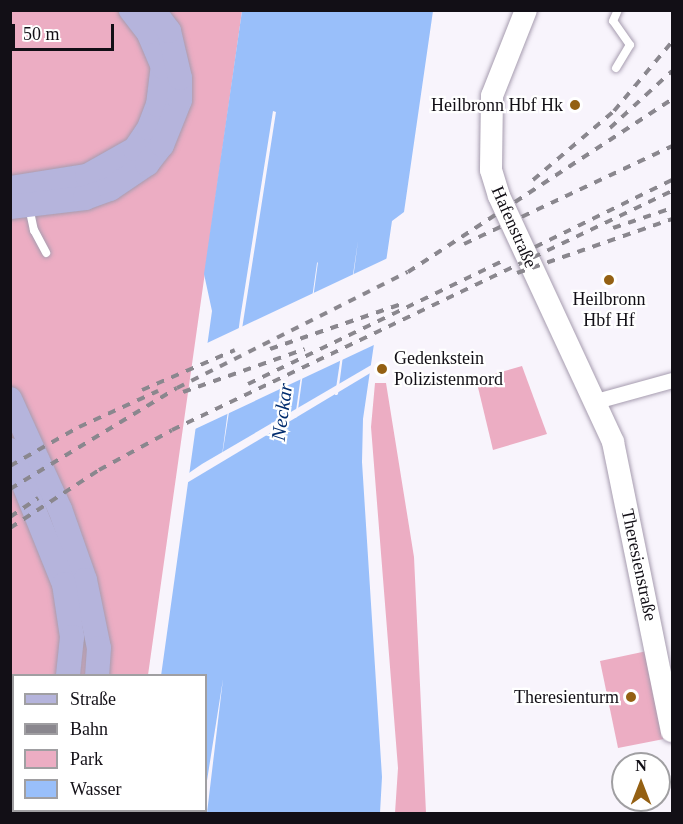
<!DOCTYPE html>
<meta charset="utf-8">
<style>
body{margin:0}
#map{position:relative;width:683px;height:824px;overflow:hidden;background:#f8f4fc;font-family:"Times New Roman",serif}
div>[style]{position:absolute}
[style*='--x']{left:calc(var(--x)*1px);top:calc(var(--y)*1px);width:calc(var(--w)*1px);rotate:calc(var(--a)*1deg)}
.green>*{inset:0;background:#ecadc3}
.water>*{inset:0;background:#99bffa}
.pier>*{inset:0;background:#f8f4fc}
.roads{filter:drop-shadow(0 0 2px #a69caf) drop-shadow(0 0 2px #a69caf)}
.lane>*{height:8px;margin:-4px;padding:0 4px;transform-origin:4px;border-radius:4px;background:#fff}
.street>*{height:15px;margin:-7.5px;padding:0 7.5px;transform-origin:7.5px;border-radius:7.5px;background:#fff}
.secondary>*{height:22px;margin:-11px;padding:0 11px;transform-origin:11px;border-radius:11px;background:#fff}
.primary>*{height:24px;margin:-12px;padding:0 12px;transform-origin:12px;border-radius:12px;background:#b5b4dc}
.rail>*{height:4px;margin-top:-2px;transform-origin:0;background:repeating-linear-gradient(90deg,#8a878e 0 8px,transparent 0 16px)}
.dots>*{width:16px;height:16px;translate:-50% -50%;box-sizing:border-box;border:3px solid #fff;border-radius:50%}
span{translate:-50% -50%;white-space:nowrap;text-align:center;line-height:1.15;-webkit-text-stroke:4.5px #fff;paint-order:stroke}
.poi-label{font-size:18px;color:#120f16}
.right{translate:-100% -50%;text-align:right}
.left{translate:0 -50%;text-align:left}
.street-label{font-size:18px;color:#120f16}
.water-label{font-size:20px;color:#002c6e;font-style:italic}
.frame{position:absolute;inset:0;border:12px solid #120f16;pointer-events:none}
.legend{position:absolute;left:12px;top:674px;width:195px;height:138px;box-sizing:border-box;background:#fff;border:2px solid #a09fa2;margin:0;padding:8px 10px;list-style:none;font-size:18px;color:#120f16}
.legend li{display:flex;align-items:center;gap:12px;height:30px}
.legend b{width:30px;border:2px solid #a09fa2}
.north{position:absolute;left:611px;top:752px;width:60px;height:60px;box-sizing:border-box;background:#fff;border:2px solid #a09fa2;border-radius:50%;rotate:0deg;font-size:16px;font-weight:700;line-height:24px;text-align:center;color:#120f16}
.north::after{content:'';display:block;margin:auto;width:21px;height:27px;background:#946013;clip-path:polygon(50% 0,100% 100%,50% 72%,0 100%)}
.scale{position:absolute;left:12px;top:24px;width:102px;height:27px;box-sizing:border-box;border:3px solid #120f16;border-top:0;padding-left:8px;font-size:18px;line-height:21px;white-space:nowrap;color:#120f16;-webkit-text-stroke:4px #fff;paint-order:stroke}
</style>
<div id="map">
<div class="green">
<i style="clip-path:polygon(11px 11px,242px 11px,148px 675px,14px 676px,14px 810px,130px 811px,130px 813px,11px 813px)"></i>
<i style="clip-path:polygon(522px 366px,547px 434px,493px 450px,476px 379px)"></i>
<i style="clip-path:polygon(375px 383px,386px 383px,414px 557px,426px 813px,395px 813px,398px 768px,371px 427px)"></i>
<i style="clip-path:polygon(647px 651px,664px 739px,618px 748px,600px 661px)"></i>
</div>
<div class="water">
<i style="clip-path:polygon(evenodd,242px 11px,433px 11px,404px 212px,392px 221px,363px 419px,362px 462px,382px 777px,380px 813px,207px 813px,223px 679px,206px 787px,206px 676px,161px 676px,212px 311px,204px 274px,242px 11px,273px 111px,276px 112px,221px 463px,240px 319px,273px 111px,242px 11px,358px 241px,338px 394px,337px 395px,335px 395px,358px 241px,242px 11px,318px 262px,297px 417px,295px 418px,317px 263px,318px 262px)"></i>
</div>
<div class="pier">
<i style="clip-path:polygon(390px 257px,376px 344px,193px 430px,205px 344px)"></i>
<i style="clip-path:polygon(373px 364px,372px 372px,185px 484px,186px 475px,202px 464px)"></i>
</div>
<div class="roads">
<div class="lane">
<i style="--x:616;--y:68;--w:27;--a:-59"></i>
<i style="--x:630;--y:45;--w:29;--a:-125"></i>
<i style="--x:613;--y:21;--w:12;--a:-66"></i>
<i style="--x:29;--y:207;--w:24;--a:78"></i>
<i style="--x:34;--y:230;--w:26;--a:62"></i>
</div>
<div class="street">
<i style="--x:596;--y:401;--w:79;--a:-15.4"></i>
</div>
<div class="secondary">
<i style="--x:526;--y:10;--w:92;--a:111.6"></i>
<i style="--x:492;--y:96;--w:74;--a:90.8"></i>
<i style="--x:491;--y:170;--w:27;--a:73"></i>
<i style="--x:499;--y:196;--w:271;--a:65.1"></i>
<i style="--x:613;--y:442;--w:295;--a:78.5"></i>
</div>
<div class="primary">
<i style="--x:10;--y:188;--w:78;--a:-8.9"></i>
<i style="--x:87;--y:176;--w:55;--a:-29.4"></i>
<i style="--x:135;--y:149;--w:25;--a:-56"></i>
<i style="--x:149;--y:128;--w:25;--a:-69"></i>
<i style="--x:158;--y:105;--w:38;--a:-83"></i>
<i style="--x:163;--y:67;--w:38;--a:-113"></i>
<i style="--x:148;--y:32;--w:28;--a:-128"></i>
<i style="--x:10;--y:207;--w:76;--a:-6.8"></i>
<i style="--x:85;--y:198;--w:27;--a:-20"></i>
<i style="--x:110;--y:189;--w:45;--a:-34"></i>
<i style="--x:147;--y:164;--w:24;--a:-52"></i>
<i style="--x:162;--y:145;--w:48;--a:-68.2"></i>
<i style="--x:180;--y:100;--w:22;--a:-90"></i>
<i style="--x:180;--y:78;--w:48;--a:-103.2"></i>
<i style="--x:169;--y:31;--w:26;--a:-127"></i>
<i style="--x:10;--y:399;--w:121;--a:65.6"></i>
<i style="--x:60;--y:509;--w:75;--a:70.6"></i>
<i style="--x:85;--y:580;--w:69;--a:78.4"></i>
<i style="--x:99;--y:648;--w:28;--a:94"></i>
<i style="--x:10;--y:450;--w:144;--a:68.1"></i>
<i style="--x:64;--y:584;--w:54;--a:81.4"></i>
<i style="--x:72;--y:637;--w:39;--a:96"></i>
<i style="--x:44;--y:814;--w:4;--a:-90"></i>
<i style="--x:70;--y:814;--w:4;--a:-76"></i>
<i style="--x:89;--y:814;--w:4;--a:-90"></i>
</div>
</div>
<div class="rail">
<i style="--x:610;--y:128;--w:84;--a:-42.6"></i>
<i style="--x:533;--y:180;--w:106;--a:-40.4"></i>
<i style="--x:614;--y:111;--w:90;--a:-50"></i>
<i style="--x:613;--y:228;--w:62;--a:-18.7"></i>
<i style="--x:464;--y:244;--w:230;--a:-25.2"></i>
<i style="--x:535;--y:247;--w:153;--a:-26.1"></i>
<i style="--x:517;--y:273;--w:164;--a:-19.2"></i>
<i style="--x:270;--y:349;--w:142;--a:-18.9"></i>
<i style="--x:248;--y:384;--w:285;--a:-25.8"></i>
<i style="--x:142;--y:390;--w:101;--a:-23.3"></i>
<i style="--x:183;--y:392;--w:129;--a:-19.4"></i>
<i style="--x:10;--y:466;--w:79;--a:-29.5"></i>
<i style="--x:79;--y:427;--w:87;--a:-24.5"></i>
<i style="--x:10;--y:489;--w:195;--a:-31.2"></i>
<i style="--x:177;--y:388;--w:258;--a:-26.7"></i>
<i style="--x:408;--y:272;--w:316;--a:-33.2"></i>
<i style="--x:10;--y:517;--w:34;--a:-34"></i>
<i style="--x:10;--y:528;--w:106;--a:-33.1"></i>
<i style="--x:99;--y:470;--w:83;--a:-28.7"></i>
<i style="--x:172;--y:430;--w:554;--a:-25.55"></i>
</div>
<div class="dots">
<i style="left:575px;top:105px;background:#946013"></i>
<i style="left:609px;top:280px;background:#946013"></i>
<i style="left:382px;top:369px;background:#946013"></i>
<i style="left:631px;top:697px;background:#946013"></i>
</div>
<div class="poi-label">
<span class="right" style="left:563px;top:105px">Heilbronn Hbf Hk</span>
<span style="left:609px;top:310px">Heilbronn<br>Hbf Hf</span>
<span class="left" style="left:394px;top:369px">Gedenkstein<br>Polizistenmord</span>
<span class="right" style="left:619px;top:697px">Theresienturm</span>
</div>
<div class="street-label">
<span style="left:514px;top:227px;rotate:66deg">Hafenstraße</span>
<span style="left:639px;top:565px;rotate:78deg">Theresienstraße</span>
</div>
<div class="water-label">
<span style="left:282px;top:412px;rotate:-82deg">Neckar</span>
</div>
<div class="frame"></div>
<ul class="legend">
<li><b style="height:8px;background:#b5b4dc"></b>Straße</li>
<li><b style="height:8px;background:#8a878e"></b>Bahn</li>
<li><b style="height:16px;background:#ecadc3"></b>Park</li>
<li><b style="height:16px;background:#99bffa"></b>Wasser</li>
</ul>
<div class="north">N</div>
<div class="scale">50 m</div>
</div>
